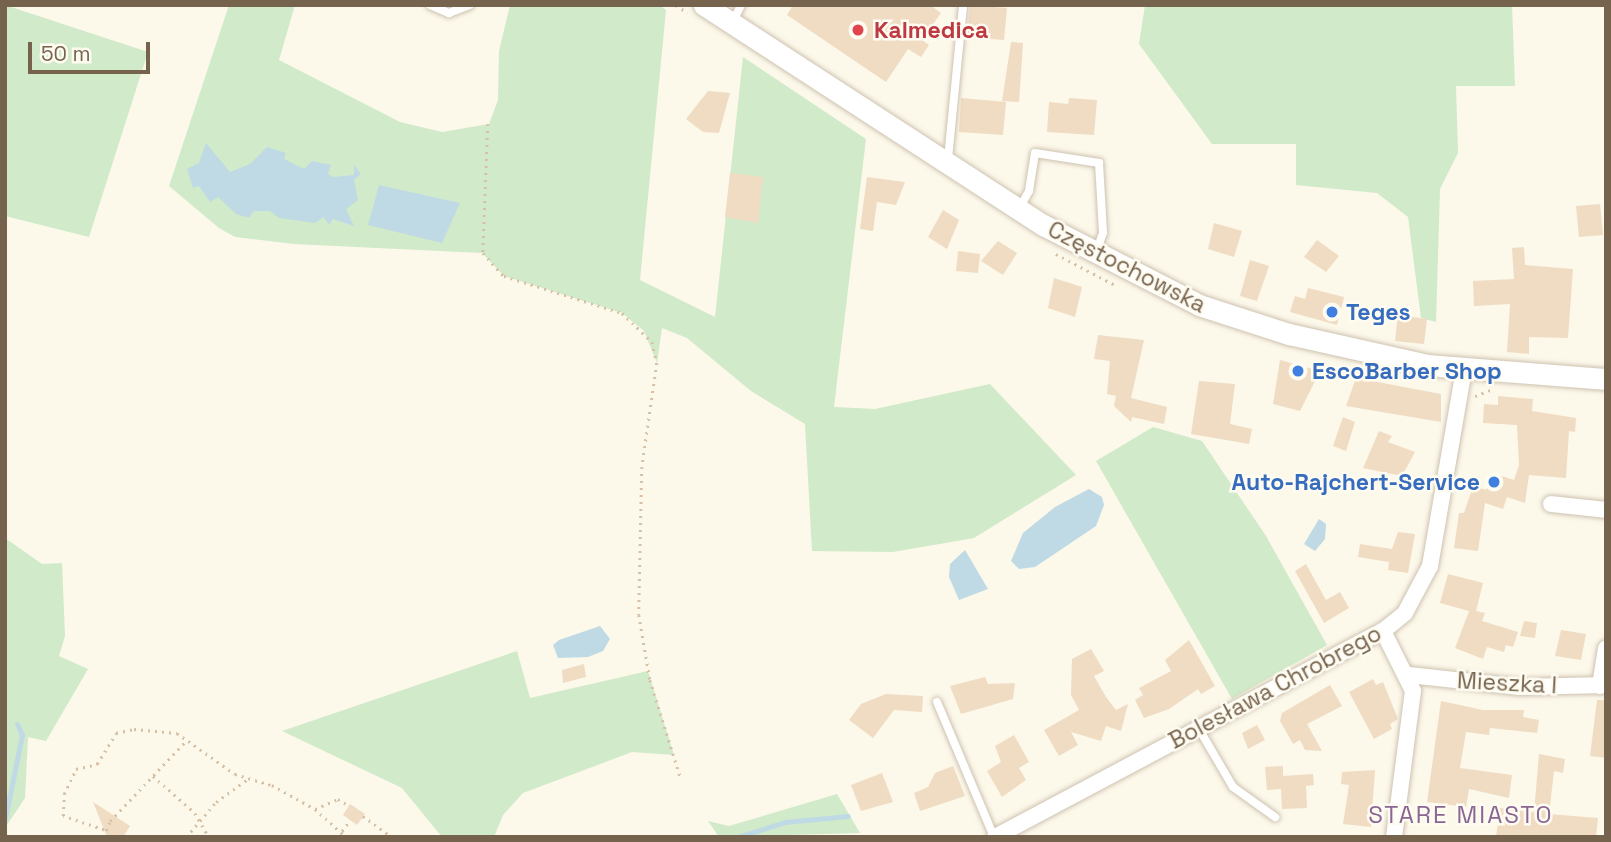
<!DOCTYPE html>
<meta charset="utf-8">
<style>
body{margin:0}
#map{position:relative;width:1611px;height:842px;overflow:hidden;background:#fcf8ea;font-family:"Space Grotesk",sans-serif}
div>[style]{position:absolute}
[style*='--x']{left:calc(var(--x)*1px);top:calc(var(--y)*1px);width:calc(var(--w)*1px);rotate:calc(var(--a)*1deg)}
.green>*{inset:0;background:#d1eac9}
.water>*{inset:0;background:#bfdae5}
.stream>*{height:5px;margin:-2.5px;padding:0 2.5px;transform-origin:2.5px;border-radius:2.5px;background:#bfdae5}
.building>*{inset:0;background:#f0dcc3}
.path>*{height:2.5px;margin-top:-1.25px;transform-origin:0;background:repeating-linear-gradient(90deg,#d6c0a6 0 2px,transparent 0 7px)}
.roads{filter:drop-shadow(0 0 2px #cec2b0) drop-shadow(0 0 2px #cec2b0)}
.lane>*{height:8px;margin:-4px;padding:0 4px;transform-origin:4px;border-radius:4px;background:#fff}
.street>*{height:16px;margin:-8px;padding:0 8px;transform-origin:8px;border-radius:8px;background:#fff}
.secondary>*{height:21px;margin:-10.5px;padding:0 10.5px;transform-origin:10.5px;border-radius:10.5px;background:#fff}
.dots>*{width:19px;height:19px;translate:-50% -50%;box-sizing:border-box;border:4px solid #fefbf1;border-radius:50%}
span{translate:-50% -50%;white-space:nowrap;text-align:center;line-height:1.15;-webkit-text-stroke:5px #fefbf1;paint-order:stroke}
.health-label{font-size:23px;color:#be3a42;font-weight:700}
.left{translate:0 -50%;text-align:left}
.street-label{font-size:23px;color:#76634e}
.shop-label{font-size:23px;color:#366cbe;font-weight:700}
.right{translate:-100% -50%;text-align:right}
.neighbourhood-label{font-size:24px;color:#8a6692;letter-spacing:2px}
.frame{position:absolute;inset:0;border:7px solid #76634e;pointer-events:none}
.scale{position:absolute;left:28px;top:42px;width:122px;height:32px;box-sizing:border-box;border:4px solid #76634e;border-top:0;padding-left:9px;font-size:21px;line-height:24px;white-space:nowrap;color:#76634e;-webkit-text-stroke:5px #fefbf1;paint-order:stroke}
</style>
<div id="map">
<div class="green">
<i style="clip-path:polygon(5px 5px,148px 52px,89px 237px,5px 216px)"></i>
<i style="clip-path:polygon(229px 5px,295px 5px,279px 60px,400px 122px,442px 132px,489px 124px,498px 100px,499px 51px,510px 5px,659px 5px,666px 10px,640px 280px,715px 317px,743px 57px,866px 139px,834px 407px,875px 409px,990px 384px,1076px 475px,974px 538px,893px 552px,812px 551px,805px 424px,751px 391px,687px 338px,662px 328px,657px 363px,644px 331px,622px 313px,504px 276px,482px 253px,294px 244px,235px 237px,219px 228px,169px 186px)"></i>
<i style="clip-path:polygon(1145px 5px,1512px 5px,1515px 86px,1456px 86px,1458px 153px,1440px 189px,1436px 322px,1421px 318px,1408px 217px,1377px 193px,1296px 185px,1296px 144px,1212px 144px,1139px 44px)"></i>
<i style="clip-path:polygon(1153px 427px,1202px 441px,1266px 536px,1327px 645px,1232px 699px,1096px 461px)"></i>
<i style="clip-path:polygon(5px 538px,42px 564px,62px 563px,65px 636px,59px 656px,88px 669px,46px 741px,28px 737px,25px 798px,5px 828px)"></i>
<i style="clip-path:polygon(517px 651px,530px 698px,648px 671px,674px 755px,632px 752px,523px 793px,503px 815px,494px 837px,442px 837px,402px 788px,282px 731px)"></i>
<i style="clip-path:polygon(837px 794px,860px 833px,719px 837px,708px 821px,729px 826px)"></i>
</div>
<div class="water">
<i style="clip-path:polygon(206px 143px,230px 172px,250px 164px,267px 147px,286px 153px,284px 159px,304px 169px,312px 161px,331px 165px,328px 174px,333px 177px,354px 175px,354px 165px,361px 174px,354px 180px,358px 200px,346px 209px,354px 226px,333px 219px,329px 225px,324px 217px,315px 223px,279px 218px,270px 211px,254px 211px,249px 218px,236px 214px,218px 197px,210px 202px,199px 186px,193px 188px,187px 169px,199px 163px)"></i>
<i style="clip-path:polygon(379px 185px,460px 203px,442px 243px,368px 225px)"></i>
<i style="clip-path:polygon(1089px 489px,1102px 497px,1104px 505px,1096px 526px,1035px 567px,1019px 569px,1011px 561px,1023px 533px,1055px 507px)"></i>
<i style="clip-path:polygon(1319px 519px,1326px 524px,1325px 539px,1315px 551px,1304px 544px)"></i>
<i style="clip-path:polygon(965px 550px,988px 589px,959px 600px,949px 577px,950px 564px)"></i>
<i style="clip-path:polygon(600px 626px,610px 639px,603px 651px,588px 657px,558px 658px,553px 645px,559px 640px)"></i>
</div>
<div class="stream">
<i style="--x:5;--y:819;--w:86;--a:-78.6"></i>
<i style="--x:22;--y:735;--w:12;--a:-114"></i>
<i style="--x:738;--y:837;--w:49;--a:-17.7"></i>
<i style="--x:785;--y:822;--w:63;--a:-5.4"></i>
</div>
<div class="building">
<i style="clip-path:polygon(793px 5px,930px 5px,941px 13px,922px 40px,929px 45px,921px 57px,908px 49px,886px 82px,787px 15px)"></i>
<i style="clip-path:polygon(970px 5px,1007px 8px,1004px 40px,967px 37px)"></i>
<i style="clip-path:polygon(1011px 42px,1023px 43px,1019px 102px,1002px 101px)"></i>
<i style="clip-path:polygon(708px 91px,730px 93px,719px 133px,703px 132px,686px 119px)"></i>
<i style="clip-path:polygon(961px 98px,1006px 102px,1003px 135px,959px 132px)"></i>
<i style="clip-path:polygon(1069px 98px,1097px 100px,1094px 135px,1047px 132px,1049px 102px,1068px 104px)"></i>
<i style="clip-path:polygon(730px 173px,763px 177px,758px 223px,725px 217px)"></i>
<i style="clip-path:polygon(867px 177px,905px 182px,896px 205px,877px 202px,873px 231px,860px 229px)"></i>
<i style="clip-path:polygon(1600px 204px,1603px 235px,1579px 237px,1576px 206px)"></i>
<i style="clip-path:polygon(943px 210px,959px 220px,947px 249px,928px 237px)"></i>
<i style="clip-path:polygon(1214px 223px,1242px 231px,1234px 257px,1208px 249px)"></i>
<i style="clip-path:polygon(1317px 240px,1339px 256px,1326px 272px,1304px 257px)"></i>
<i style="clip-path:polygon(998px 241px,1017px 253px,1003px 275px,981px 261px)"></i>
<i style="clip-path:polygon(1524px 247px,1525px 265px,1573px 269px,1568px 338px,1529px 337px,1529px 354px,1507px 352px,1510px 304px,1474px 306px,1473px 281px,1514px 279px,1512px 248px)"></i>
<i style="clip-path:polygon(958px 251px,980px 254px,978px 273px,956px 271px)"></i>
<i style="clip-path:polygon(1250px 260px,1269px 266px,1257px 301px,1240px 296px)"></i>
<i style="clip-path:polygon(1054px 278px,1082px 287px,1075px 317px,1048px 308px)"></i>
<i style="clip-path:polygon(1308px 288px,1344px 297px,1337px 325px,1290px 312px,1295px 296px,1305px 299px)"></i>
<i style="clip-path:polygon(1398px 315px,1427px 319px,1424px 344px,1395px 341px)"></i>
<i style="clip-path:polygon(1098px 335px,1144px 340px,1131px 398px,1167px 407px,1164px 424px,1132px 417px,1131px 422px,1114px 406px,1116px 396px,1107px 394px,1110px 361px,1094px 359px)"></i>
<i style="clip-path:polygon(1280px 360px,1320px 371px,1300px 411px,1273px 404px)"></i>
<i style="clip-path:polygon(1356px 378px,1441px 394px,1441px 422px,1346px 406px)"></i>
<i style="clip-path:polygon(1199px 381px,1235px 384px,1230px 424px,1252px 429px,1249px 444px,1191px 434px)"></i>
<i style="clip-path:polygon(1498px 396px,1533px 399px,1532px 411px,1576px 418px,1575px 432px,1569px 431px,1566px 478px,1529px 475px,1525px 503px,1507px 497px,1503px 509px,1485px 503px,1478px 551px,1454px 548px,1459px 513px,1464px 513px,1473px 486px,1486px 490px,1492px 473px,1514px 480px,1519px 465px,1517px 425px,1483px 423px,1484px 404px,1498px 405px)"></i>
<i style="clip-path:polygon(1343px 417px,1355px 422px,1346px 451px,1333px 446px)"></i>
<i style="clip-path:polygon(1379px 431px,1392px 436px,1388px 442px,1415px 452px,1402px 476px,1363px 468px)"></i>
<i style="clip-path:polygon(1398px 532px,1415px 534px,1408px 573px,1388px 570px,1389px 562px,1358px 557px,1360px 544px,1392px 549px)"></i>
<i style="clip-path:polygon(1306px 564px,1326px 600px,1340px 592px,1349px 608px,1324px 623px,1295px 571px)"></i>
<i style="clip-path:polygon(1448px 574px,1483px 583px,1476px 611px,1485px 613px,1482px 621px,1518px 632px,1513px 647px,1506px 645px,1504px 652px,1487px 647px,1483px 659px,1455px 648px,1469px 611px,1440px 603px)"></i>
<i style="clip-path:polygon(1524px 621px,1537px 623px,1535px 638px,1520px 636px)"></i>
<i style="clip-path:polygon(1561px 630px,1586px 634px,1581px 660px,1555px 656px)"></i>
<i style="clip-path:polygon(1189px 640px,1215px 686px,1201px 694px,1198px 689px,1169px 709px,1144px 718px,1135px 700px,1143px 695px,1139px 688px,1171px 671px,1165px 660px)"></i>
<i style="clip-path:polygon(1091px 649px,1104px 671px,1094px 676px,1106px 697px,1116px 710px,1128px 704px,1121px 731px,1106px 726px,1101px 741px,1071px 732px,1078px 745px,1059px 756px,1044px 730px,1079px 710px,1071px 695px,1072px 659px)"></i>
<i style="clip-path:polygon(584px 664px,586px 677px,563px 683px,562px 670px)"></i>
<i style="clip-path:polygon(985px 677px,988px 684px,1015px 683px,1013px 699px,961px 714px,950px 686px)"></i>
<i style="clip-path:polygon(1373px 679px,1376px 685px,1383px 682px,1398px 719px,1390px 724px,1392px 729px,1374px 739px,1349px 692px)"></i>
<i style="clip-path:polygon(1330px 685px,1342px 706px,1307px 724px,1322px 751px,1305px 750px,1300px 740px,1293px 744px,1280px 721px,1282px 713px)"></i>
<i style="clip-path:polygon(886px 694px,923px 696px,922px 712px,894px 710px,873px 738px,849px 720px,861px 704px)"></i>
<i style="clip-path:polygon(1597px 700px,1606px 700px,1606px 758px,1590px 756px)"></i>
<i style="clip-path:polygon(1441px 701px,1483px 710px,1524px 710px,1523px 717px,1539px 720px,1537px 733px,1490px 728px,1489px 735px,1466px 732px,1460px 768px,1512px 775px,1509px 798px,1469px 789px,1466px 807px,1427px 802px)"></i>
<i style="clip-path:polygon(1257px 725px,1265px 740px,1248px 749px,1242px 733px)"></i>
<i style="clip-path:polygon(1014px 735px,1029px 762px,1019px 768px,1026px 780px,1002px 797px,987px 771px,1001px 762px,995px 746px)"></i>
<i style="clip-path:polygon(1539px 754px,1565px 759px,1563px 773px,1554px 771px,1549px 814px,1598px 818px,1596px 837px,1496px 837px,1500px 808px,1534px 812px)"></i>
<i style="clip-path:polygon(953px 766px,965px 796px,920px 811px,914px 793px,928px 787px,935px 773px)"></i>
<i style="clip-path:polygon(1283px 766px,1283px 776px,1313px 774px,1314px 785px,1306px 786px,1307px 808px,1282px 809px,1281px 789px,1267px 790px,1265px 767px)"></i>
<i style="clip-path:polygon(1375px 770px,1371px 827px,1343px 824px,1349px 785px,1341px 784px,1342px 772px)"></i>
<i style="clip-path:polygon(882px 773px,893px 802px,861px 811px,851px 785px)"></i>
<i style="clip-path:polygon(93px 802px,130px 826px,123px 837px,107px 837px)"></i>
<i style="clip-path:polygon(350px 804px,365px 814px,357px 825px,343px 815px)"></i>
</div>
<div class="path">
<i style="--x:676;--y:5;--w:14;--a:34"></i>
<i style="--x:488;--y:124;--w:129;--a:92.2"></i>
<i style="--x:483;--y:253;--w:31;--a:48"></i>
<i style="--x:504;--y:276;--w:124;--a:17.4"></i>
<i style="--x:622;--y:313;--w:42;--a:44"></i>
<i style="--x:652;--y:342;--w:22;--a:77"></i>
<i style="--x:657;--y:363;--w:105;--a:98.2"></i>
<i style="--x:642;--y:467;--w:148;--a:91.2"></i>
<i style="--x:639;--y:615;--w:66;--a:80.4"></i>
<i style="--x:650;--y:680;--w:101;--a:72.6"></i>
<i style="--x:1056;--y:254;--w:67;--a:27.7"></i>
<i style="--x:1475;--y:396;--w:17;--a:-21"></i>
<i style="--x:153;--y:776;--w:56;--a:41.4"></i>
<i style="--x:195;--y:813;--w:28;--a:60"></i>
<i style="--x:315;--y:809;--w:42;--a:42.1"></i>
<i style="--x:363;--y:816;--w:36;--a:36"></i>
<i style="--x:104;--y:830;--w:43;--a:-161.1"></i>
<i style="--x:63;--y:816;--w:22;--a:-87"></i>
<i style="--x:64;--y:794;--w:28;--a:-64"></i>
<i style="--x:76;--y:769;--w:22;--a:-13"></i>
<i style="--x:97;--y:764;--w:36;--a:-58"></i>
<i style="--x:116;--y:733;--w:18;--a:-13"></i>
<i style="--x:134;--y:729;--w:43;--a:5.3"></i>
<i style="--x:177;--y:733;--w:71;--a:35.3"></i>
<i style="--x:235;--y:774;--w:39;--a:17"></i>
<i style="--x:272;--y:785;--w:49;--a:29.2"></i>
<i style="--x:315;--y:809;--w:25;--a:-23"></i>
<i style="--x:338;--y:799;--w:13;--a:32"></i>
<i style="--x:103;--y:837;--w:17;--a:-66"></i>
<i style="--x:110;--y:821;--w:112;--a:-46.5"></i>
<i style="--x:186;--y:837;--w:46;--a:-49.4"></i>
<i style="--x:216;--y:802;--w:41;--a:-36"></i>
<i style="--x:338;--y:837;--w:21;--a:-55"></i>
</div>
<div class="roads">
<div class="lane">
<i style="--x:430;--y:5;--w:21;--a:23"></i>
<i style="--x:449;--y:13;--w:22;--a:-21"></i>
<i style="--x:733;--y:21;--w:18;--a:-63"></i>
<i style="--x:948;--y:159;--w:155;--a:-84.4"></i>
<i style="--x:1019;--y:209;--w:21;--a:-61"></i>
<i style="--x:1029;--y:191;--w:38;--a:-81"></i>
<i style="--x:1035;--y:153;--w:65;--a:8.9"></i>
<i style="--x:1099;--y:163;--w:70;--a:86.7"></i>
<i style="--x:1103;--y:233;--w:20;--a:110"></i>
<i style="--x:937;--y:702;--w:147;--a:67.1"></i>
<i style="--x:1199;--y:729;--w:67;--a:59.6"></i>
<i style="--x:1233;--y:787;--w:52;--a:35.5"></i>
</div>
<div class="street">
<i style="--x:1551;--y:504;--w:55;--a:6.2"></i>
<i style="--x:1383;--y:631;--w:67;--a:63.4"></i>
<i style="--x:1413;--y:691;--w:147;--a:97.4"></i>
<i style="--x:1409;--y:675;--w:112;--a:6.2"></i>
<i style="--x:1520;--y:687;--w:86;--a:-1.3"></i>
<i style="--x:1600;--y:686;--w:38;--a:-81"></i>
<i style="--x:995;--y:837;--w:439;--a:-28"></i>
<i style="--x:1383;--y:631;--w:28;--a:-39"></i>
<i style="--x:1405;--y:613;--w:53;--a:-62"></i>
<i style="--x:1430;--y:566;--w:199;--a:-80.2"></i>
</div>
<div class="secondary">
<i style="--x:704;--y:5;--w:404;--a:33"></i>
<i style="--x:1043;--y:225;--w:175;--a:27.1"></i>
<i style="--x:1199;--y:305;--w:95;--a:17.9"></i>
<i style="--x:1289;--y:334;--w:142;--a:12.6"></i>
<i style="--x:1428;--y:365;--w:179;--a:4.5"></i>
</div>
</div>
<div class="dots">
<i style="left:858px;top:30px;background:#e0444e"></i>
<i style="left:1332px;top:312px;background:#3f7fe0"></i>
<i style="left:1298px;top:371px;background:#3f7fe0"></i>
<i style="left:1494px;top:482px;background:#3f7fe0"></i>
</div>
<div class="health-label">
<span class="left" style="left:874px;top:30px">Kalmedica</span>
</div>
<div class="street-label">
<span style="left:1127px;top:267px;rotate:27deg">Częstochowska</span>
<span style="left:1507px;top:683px;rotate:3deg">Mieszka I</span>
<span style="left:1275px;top:687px;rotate:-28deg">Bolesława Chrobrego</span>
</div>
<div class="shop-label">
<span class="left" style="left:1346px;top:312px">Teges</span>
<span class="left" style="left:1312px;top:371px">EscoBarber Shop</span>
<span class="right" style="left:1480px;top:482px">Auto-Rajchert-Service</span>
</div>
<div class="neighbourhood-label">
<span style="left:1461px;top:815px">STARE MIASTO</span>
</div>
<div class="frame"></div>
<div class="scale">50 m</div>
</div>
